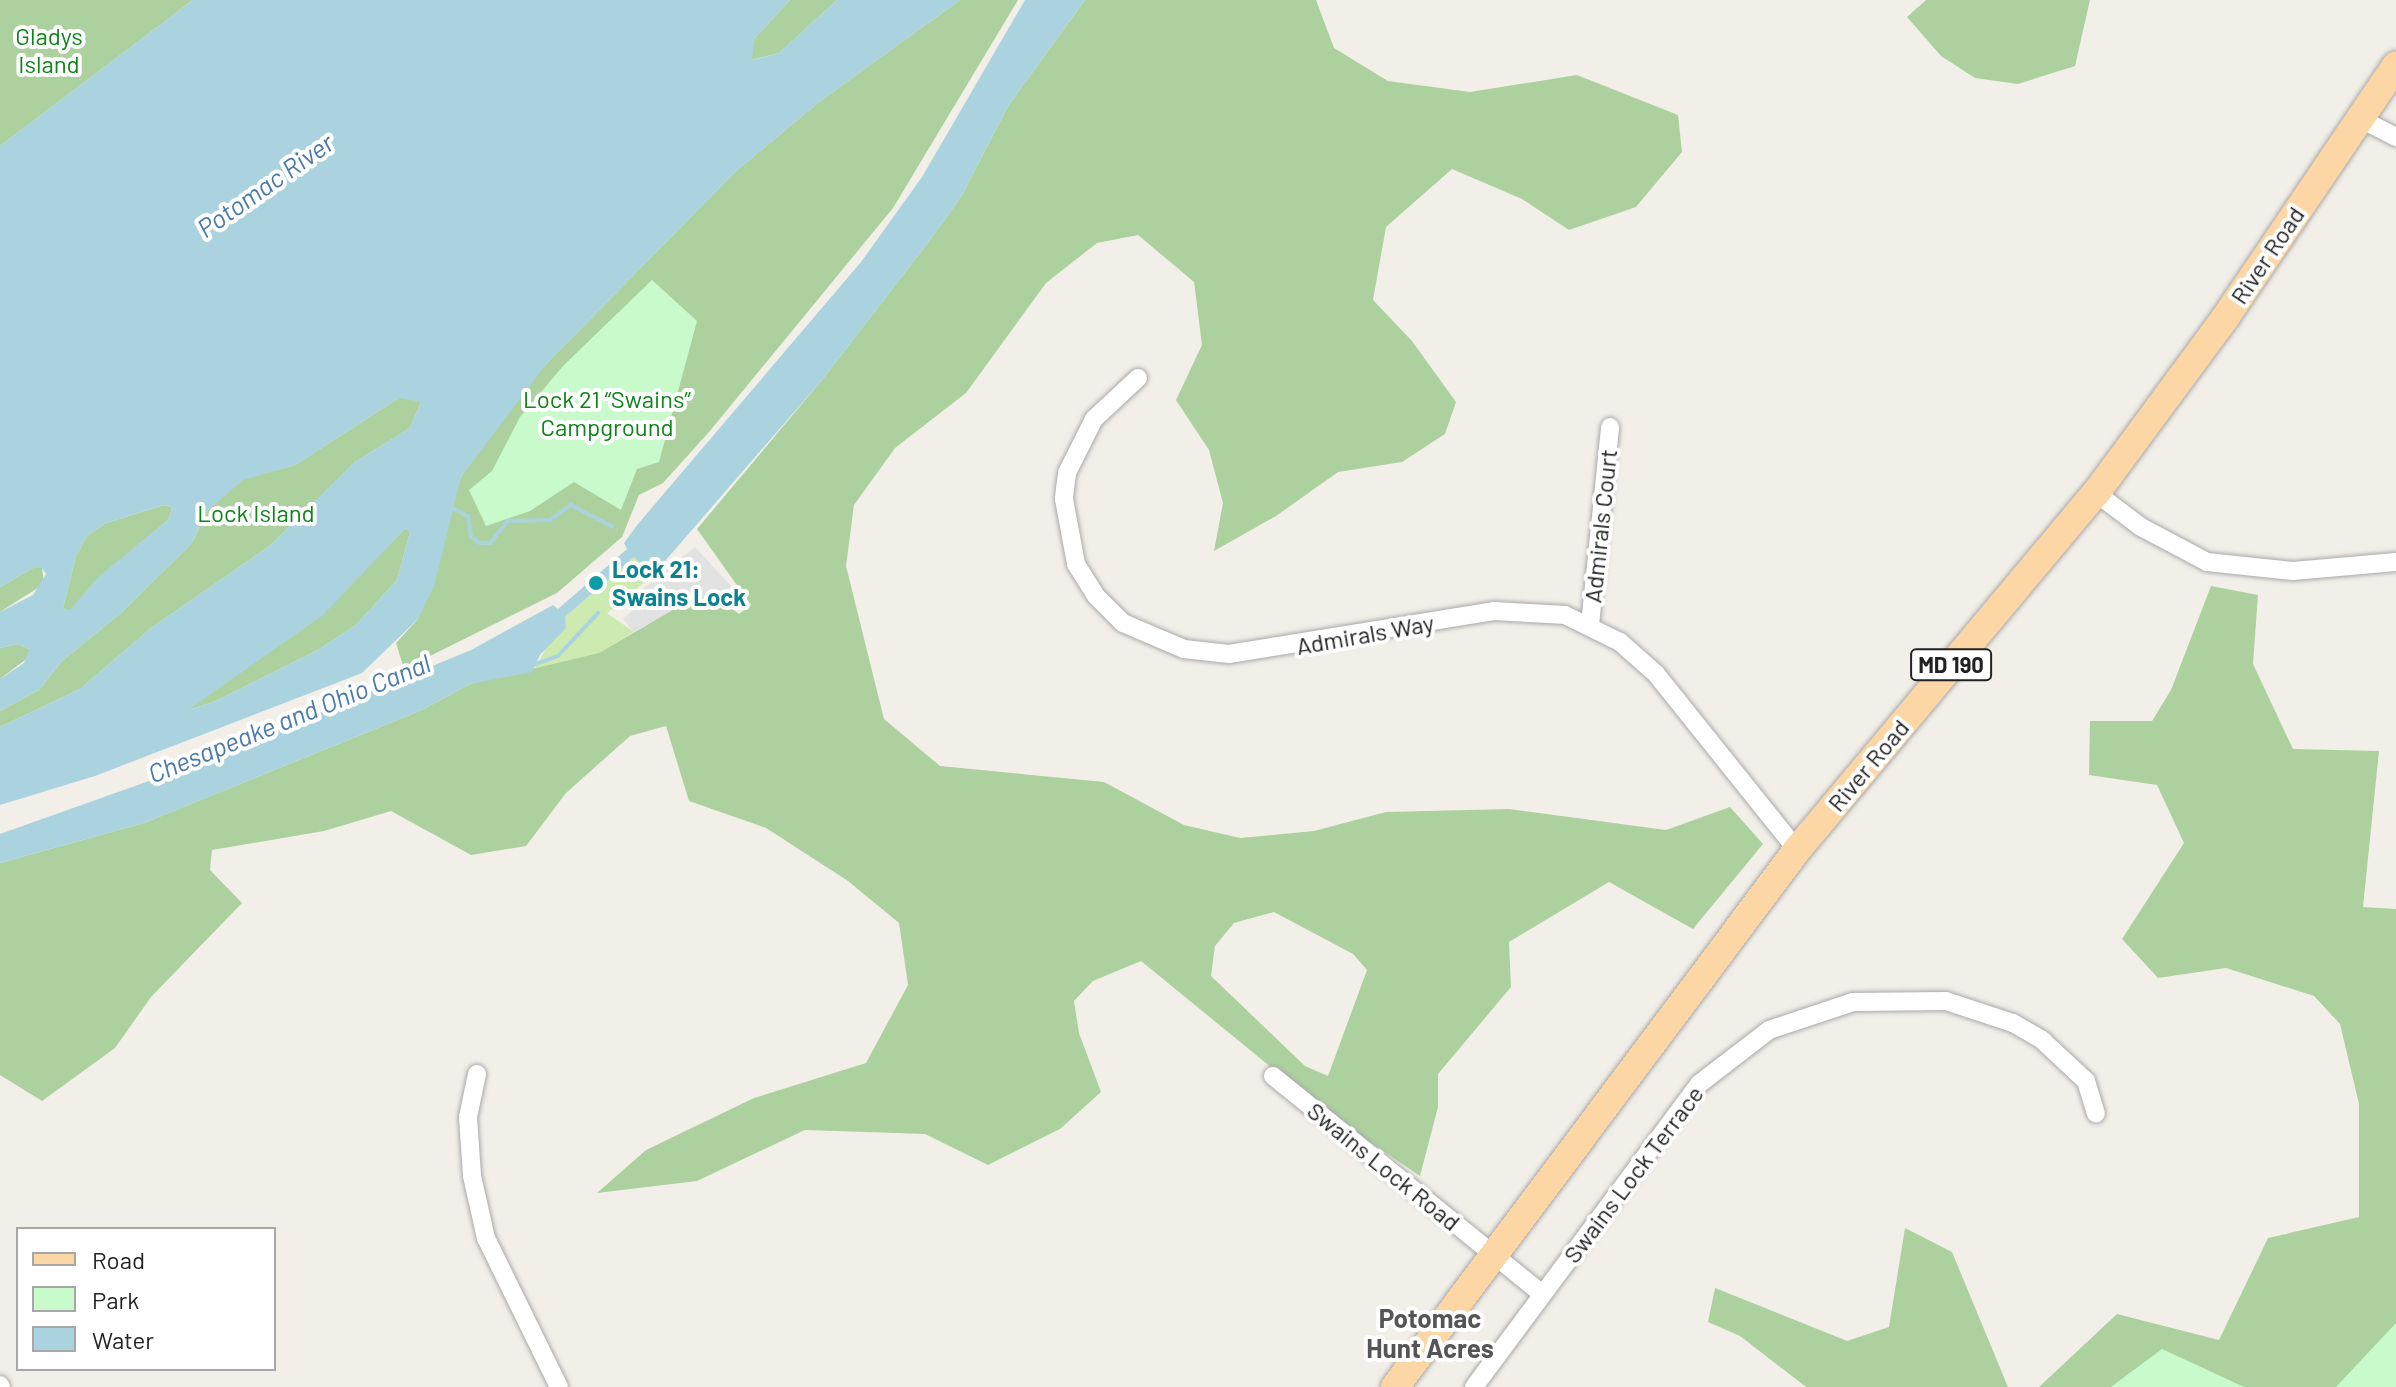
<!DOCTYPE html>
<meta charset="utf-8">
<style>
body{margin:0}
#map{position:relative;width:2396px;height:1387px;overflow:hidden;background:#f2efe9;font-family:Barlow,sans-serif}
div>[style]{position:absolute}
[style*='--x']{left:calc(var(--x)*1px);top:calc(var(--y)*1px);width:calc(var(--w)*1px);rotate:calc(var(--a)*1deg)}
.grass>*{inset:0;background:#cdebb0}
.forest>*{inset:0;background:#add19e}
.park>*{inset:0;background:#c8facc}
.parking>*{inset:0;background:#e2e2e2}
.water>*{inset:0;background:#aad3df}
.stream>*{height:4px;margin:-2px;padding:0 2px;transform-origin:2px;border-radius:2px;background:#aad3df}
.roads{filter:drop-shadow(0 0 2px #a9a9a9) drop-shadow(0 0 2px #a9a9a9)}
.minor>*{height:18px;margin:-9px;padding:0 9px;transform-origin:9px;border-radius:9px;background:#fff}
.primary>*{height:28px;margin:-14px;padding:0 14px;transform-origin:14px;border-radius:14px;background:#fcd6a4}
.dots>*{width:22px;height:22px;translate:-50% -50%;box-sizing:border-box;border:4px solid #fff;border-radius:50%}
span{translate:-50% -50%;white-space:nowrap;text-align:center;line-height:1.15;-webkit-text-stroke:8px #fff;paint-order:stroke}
.shield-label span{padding:2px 6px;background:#fff;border:2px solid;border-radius:6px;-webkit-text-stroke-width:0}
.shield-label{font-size:22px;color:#222;font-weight:700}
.park-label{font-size:24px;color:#0c8416}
.street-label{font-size:24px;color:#222}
.culture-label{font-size:24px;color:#0d838f;font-weight:700}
.left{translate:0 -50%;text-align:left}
.water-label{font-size:26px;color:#4a7aab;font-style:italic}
.neighbourhood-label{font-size:26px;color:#555;font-weight:700}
.legend{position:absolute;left:16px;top:1227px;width:260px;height:144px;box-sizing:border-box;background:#fff;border:2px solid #a7a7a7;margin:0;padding:10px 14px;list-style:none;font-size:24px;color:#222}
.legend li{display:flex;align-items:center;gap:16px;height:40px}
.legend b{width:40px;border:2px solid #a7a7a7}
</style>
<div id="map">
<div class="grass">
<i style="clip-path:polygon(634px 557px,652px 576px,607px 613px,634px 632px,599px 653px,532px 672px,565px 617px)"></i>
</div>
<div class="forest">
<i style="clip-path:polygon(0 0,193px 0,0 146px)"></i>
<i style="clip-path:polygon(790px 0,837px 0,779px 53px,751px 60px,754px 39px)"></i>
<i style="clip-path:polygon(960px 0,1018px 0,893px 208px,709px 432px,663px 483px,639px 495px,622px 537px,557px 593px,404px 669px,396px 643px,418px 619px,461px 477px,505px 413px,547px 363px,735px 172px,819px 102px)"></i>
<i style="clip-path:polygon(evenodd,1085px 0,1316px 0,1334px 48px,1388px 81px,1470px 92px,1577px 75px,1678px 115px,1682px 152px,1636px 207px,1569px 230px,1522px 199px,1452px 169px,1386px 227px,1373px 300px,1412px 341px,1456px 402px,1445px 434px,1402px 462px,1338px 472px,1276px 516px,1214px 551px,1223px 503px,1209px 450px,1176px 400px,1202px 345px,1194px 282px,1138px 235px,1097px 243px,1046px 283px,966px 393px,895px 448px,854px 505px,846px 566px,884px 719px,940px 766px,1104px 782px,1184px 825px,1240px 838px,1314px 831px,1386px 812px,1509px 809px,1666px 830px,1730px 807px,1763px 844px,1693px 929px,1609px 882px,1509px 942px,1511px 987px,1438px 1074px,1438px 1107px,1420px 1176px,1327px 1113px,1141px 961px,1093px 981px,1074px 1001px,1079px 1033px,1101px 1092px,1060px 1129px,988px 1165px,925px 1134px,805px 1130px,697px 1181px,597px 1193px,646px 1150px,754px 1098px,866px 1063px,908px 985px,899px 923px,848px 881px,766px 828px,689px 801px,666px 726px,630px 736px,566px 793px,526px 846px,471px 855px,391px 811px,324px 831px,212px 850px,210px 870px,242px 903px,151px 997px,115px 1048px,42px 1101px,0 1075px,0 863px,144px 823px,422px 710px,470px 684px,599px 653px,693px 598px,715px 609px,725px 604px,739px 614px,751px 605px,697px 529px,822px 380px,927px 244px,961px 197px,1008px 106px,1085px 0,1274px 912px,1353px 954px,1367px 970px,1328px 1076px,1305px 1066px,1211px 976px,1215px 946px,1234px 923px,1274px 912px)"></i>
<i style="clip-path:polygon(1926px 0,2090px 0,2075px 66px,2018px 84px,1975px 78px,1941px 56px,1907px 17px)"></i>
<i style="clip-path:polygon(412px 397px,421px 402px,410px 428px,355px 462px,271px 545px,151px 628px,80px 689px,0 727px,0 711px,39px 690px,62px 661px,122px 612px,192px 543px,207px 511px,243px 479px,295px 465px,399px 398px)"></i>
<i style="clip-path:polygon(164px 505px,172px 507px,169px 519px,98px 578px,70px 611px,63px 608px,76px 556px,87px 536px,106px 523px)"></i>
<i style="clip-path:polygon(406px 528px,410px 532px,397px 580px,356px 625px,318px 650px,216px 701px,185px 711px,305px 627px)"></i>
<i style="clip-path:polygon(33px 568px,42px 568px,44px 584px,0 612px,0 587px)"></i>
<i style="clip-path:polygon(2211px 586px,2258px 595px,2253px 664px,2293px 749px,2379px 751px,2363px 907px,2396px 909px,2396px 1387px,2039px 1387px,2117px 1314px,2219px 1340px,2268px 1238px,2359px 1217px,2359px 1104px,2340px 1024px,2314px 996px,2226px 968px,2158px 978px,2122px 939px,2184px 843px,2157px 785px,2089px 775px,2090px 721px,2152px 721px,2171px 690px)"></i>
<i style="clip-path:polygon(18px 644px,29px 649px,29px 657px,0 679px,0 648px)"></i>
<i style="clip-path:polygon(1905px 1228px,1952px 1252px,2008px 1387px,1806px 1387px,1740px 1336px,1708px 1322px,1715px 1288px,1847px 1341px,1889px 1327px)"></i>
</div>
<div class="park">
<i style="clip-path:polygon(652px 280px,697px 321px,659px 462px,637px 469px,621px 510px,574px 482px,530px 511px,486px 526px,469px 490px,492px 471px,520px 417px,563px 366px)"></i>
<i style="clip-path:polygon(2396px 1323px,2396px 1387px,2336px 1387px)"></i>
<i style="clip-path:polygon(2162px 1349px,2244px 1387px,2111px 1387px)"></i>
</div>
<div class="parking">
<i style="clip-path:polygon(695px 547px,731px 586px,727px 594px,715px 609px,693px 598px,634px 632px,623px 619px,644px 600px,638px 593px)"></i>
</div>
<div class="water">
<i style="clip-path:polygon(evenodd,193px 0,790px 0,754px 39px,752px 60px,779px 53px,837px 0,960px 0,819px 102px,735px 172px,547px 363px,461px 477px,434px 586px,418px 619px,362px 673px,95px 776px,0 805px,0 727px,80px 689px,151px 628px,271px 545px,355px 462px,410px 428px,421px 402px,399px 398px,295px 465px,243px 480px,207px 511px,192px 543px,122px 612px,62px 661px,39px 690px,0 711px,0 679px,24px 663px,29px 649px,18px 644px,0 648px,0 612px,33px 595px,46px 574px,42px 568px,33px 568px,0 587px,0 146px,193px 0,164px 505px,172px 507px,169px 519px,98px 577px,70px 610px,63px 608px,76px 556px,87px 536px,106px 523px,164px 505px,193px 0,406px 528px,410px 532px,397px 580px,356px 625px,318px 650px,216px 701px,188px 710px,323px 615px,406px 528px)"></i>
<i style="clip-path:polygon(1025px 0,1085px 0,1008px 106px,961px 197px,927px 244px,822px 380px,652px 576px,634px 557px,565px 617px,566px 628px,540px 655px,532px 672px,470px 684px,422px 710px,144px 823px,0 863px,0 834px,194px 765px,471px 650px,553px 605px,558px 609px,627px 549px,624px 543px,638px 524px,861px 262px,922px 177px)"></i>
</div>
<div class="stream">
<i style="--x:452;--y:508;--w:18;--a:27"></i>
<i style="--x:468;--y:516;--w:21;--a:82"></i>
<i style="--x:471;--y:537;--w:11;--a:34"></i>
<i style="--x:480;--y:543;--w:10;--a:0"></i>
<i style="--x:490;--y:543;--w:28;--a:-51"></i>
<i style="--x:508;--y:521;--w:42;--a:-1.4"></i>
<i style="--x:550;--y:520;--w:26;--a:-36"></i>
<i style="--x:571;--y:505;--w:47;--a:27.6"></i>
<i style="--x:533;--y:665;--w:27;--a:-20"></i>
<i style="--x:558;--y:656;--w:59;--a:-47.1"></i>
</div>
<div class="roads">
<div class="minor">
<i style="--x:2359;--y:118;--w:42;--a:27.2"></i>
<i style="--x:1138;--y:378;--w:60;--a:137"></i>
<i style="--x:1094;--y:419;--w:60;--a:116.6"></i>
<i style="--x:1067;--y:473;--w:26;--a:97"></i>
<i style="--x:1064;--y:499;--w:66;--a:79.5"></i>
<i style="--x:1076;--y:564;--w:38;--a:58"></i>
<i style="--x:1096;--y:596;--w:38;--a:45"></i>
<i style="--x:1123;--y:623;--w:66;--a:23.1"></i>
<i style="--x:1184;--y:649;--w:45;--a:6.3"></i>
<i style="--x:1229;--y:654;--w:268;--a:-9.2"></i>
<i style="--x:1494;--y:611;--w:71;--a:3.2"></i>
<i style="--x:1565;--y:615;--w:61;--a:26.1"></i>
<i style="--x:1620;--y:642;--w:48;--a:41.6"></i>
<i style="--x:1656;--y:674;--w:226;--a:51.3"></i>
<i style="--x:2096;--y:493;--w:56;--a:37.1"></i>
<i style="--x:2141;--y:527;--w:75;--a:27.9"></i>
<i style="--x:2207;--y:562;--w:86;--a:6"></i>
<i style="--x:2293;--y:571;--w:103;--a:-5"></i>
<i style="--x:1590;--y:625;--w:199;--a:-84.2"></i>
<i style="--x:477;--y:1074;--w:44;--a:101.8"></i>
<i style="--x:468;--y:1117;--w:59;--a:86.1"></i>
<i style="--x:472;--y:1176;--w:64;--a:77.3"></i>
<i style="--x:486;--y:1238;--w:166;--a:63.9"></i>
<i style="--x:1273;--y:1076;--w:346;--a:39"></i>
<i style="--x:0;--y:1385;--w:2;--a:63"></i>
<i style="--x:1474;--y:1387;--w:377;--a:-53.4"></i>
<i style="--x:1699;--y:1084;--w:88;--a:-37.6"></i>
<i style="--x:1769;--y:1030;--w:89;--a:-18.4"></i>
<i style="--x:1853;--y:1002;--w:93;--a:-0.6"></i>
<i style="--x:1946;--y:1001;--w:71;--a:18.2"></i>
<i style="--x:2013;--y:1023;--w:34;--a:30"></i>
<i style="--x:2042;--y:1040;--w:60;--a:43"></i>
<i style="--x:2086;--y:1081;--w:34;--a:73"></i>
</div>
<div class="primary">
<i style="--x:1395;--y:1387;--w:671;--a:-53.18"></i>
<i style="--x:1797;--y:850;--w:466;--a:-50.1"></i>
<i style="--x:2096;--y:493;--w:217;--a:-53.6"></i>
<i style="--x:2225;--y:318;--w:305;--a:-55.9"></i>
</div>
</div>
<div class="dots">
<i style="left:596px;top:583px;background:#0f9aa8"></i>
</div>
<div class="shield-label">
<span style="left:1951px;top:665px">MD 190</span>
</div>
<div class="park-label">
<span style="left:49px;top:50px">Gladys<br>Island</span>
<span style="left:607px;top:413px">Lock 21 “Swains”<br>Campground</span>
<span style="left:256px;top:513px">Lock Island</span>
</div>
<div class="street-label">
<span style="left:2267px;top:255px;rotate:-56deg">River Road</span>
<span style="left:1600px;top:526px;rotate:-84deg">Admirals Court</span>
<span style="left:1365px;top:634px;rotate:-10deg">Admirals Way</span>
<span style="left:1868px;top:765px;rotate:-50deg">River Road</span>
<span style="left:1384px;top:1166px;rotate:39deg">Swains Lock Road</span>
<span style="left:1633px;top:1174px;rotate:-53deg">Swains Lock Terrace</span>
</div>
<div class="culture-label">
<span class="left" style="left:612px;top:583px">Lock 21:<br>Swains Lock</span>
</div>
<div class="water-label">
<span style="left:265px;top:185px;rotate:-35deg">Potomac River</span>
<span style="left:289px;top:718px;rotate:-22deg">Chesapeake and Ohio Canal</span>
</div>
<div class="neighbourhood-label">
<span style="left:1430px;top:1333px">Potomac<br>Hunt Acres</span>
</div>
<ul class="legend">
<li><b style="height:10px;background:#fcd6a4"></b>Road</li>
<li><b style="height:22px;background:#c8facc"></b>Park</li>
<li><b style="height:22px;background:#aad3df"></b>Water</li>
</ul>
</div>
